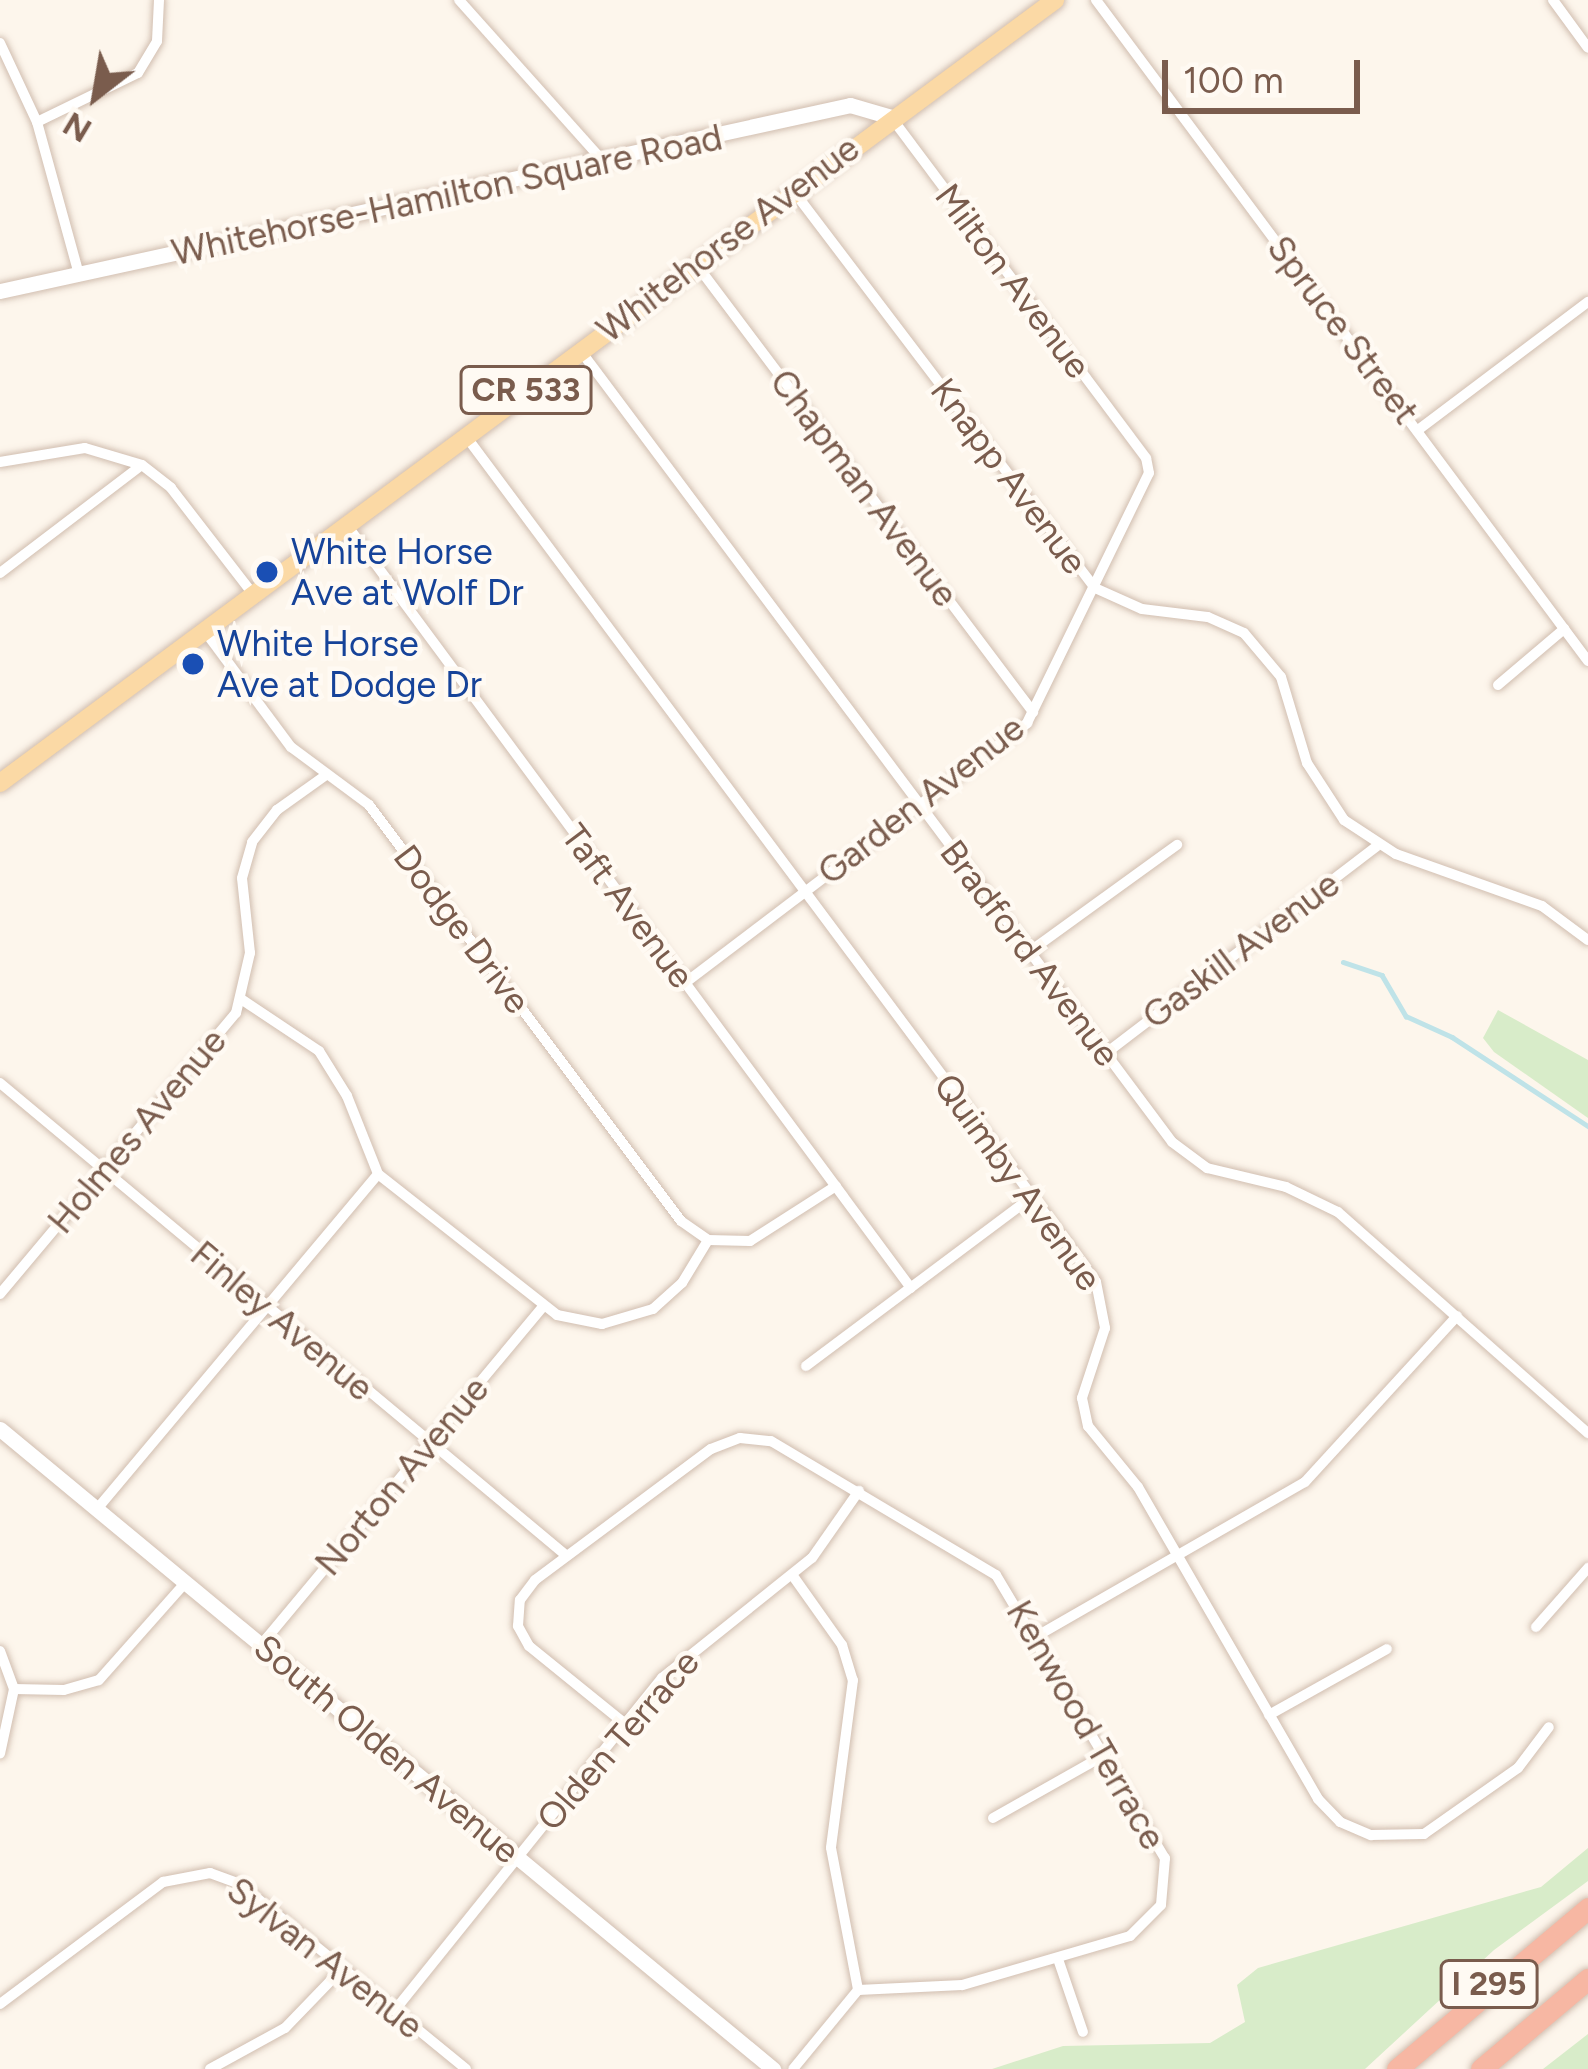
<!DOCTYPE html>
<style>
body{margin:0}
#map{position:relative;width:1588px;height:2069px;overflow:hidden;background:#fdf6ec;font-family:Figtree,sans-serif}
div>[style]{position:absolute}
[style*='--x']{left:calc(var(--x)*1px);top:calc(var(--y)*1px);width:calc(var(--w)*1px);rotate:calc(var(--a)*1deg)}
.green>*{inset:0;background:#d8ecc9}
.stream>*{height:4.5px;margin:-2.25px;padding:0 2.25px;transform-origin:2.25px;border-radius:2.25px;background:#bfe3e8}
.roads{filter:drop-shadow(0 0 3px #d1beb0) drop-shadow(0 0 3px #d1beb0)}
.street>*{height:10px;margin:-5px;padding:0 5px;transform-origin:5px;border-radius:5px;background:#fff}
.secondary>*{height:15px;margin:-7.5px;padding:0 7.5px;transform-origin:7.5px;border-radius:7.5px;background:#fff}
.primary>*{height:18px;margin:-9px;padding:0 9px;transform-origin:9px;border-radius:9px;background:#fbd9a5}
.highway>*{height:21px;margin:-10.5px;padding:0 10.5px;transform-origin:10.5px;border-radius:10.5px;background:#f7b7a3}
.dots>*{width:33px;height:33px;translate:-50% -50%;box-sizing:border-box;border:6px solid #fffaf3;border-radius:50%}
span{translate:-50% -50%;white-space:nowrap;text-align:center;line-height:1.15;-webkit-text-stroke:9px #fffaf3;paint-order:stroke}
.shield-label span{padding:3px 9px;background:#fffaf3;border:3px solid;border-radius:9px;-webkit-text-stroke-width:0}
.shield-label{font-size:33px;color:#7a5c4d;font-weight:700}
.street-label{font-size:36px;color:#7a5c4d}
.transit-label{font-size:36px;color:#164399}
.left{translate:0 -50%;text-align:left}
.north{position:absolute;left:36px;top:36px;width:120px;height:120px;-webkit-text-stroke:9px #fffaf3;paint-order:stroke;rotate:211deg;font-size:33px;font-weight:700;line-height:48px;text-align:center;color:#7a5c4d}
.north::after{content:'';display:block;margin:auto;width:42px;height:54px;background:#7a5c4d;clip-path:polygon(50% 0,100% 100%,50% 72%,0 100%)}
.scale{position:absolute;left:1162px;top:60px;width:198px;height:54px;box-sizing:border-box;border:6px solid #7a5c4d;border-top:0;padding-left:15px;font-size:36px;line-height:42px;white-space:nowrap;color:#7a5c4d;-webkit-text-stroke:9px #fffaf3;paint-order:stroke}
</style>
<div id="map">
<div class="green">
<i style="clip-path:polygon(1498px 1010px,1588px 1060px,1588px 1118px,1494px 1052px,1483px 1038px)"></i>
<i style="clip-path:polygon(1588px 1848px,1588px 1881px,1494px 1950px,1365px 2069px,992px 2069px,1063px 2046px,1210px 2043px,1245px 2022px,1237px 1985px,1258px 1968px,1541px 1887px)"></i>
<i style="clip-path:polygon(1588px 2034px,1588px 2069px,1543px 2069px)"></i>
</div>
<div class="stream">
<i style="--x:1343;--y:962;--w:41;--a:18.4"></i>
<i style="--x:1382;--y:975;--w:48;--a:59.7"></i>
<i style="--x:1406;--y:1016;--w:51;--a:24.5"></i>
<i style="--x:1452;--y:1037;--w:163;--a:33.2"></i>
</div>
<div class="roads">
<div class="street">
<i style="--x:459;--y:0;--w:216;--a:48.2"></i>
<i style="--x:1096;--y:0;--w:824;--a:53.34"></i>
<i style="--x:1553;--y:0;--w:59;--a:53.9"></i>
<i style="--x:0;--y:43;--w:87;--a:64.9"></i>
<i style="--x:37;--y:122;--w:159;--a:74.6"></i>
<i style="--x:37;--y:122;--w:112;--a:-25.9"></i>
<i style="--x:138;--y:73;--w:37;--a:-59"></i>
<i style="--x:157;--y:41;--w:41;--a:-87.2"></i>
<i style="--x:795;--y:193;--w:496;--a:52.8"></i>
<i style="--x:1095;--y:588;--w:51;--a:24.1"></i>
<i style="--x:1142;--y:609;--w:66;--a:6.9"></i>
<i style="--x:1208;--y:617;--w:39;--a:24"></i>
<i style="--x:1244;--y:633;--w:57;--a:49.9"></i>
<i style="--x:1281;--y:677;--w:90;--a:73.2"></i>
<i style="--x:1307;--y:763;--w:68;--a:57"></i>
<i style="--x:1344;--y:820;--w:62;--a:33.2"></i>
<i style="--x:1396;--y:854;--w:155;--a:19.6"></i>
<i style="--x:1542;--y:906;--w:57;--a:36.5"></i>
<i style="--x:696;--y:264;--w:561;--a:53.05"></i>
<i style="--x:580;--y:350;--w:989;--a:53.22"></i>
<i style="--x:1172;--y:1142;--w:44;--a:36.6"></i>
<i style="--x:1207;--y:1168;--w:81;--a:13.5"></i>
<i style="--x:1286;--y:1187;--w:58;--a:25.7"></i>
<i style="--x:1338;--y:1212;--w:334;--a:41.5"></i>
<i style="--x:1418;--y:430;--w:213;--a:-37"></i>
<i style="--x:465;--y:435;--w:1056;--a:53.31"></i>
<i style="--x:1096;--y:1282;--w:47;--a:78.9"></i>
<i style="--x:1105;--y:1328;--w:74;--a:108.2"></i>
<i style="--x:1082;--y:1398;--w:29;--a:78"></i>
<i style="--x:1088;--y:1426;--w:79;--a:50.7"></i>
<i style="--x:1138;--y:1487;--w:360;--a:60"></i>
<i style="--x:1318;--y:1799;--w:32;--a:46"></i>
<i style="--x:1340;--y:1822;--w:34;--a:23"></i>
<i style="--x:1371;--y:1835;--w:53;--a:-1.1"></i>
<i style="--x:1424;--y:1834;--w:115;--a:-35.1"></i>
<i style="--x:1518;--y:1768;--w:51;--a:-52.9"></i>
<i style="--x:0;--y:462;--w:86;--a:-9.4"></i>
<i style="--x:85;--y:448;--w:59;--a:16.6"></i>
<i style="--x:142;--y:465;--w:37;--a:38"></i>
<i style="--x:171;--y:488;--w:134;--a:52.3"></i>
<i style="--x:346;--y:524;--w:950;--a:53.52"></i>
<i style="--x:0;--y:573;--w:178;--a:-37.3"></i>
<i style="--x:204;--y:630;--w:146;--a:53.4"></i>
<i style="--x:291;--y:747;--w:97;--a:36.6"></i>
<i style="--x:369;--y:805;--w:520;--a:53.13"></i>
<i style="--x:681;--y:1221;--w:33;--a:35"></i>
<i style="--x:708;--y:1240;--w:42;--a:1.4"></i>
<i style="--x:750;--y:1241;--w:102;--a:-32.6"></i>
<i style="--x:1498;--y:685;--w:87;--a:-40.3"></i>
<i style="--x:1029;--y:952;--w:183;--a:-35.9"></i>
<i style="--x:685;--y:983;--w:430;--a:-37.2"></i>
<i style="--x:1027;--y:723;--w:278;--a:-64"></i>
<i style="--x:1149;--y:473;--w:15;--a:-101"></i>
<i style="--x:1146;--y:458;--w:422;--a:-126.8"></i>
<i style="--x:241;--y:999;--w:94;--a:33.7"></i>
<i style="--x:319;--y:1051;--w:53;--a:58.1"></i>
<i style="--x:347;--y:1096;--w:84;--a:68.3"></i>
<i style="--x:378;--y:1174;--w:228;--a:38.2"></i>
<i style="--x:557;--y:1315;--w:46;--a:11.3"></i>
<i style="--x:602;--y:1324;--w:53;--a:-16.4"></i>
<i style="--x:653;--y:1309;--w:39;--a:-42"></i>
<i style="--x:682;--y:1283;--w:50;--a:-58.8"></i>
<i style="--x:1105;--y:1054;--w:342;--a:-37.4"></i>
<i style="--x:0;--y:1083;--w:738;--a:39.84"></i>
<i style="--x:0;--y:1294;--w:367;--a:-50"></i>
<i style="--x:236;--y:1013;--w:62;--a:-76.9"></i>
<i style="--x:250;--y:953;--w:75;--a:-96.1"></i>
<i style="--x:242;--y:878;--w:37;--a:-74"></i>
<i style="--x:252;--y:842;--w:41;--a:-52"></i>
<i style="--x:277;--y:810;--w:60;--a:-35.5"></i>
<i style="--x:806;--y:1366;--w:282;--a:-36.8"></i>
<i style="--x:97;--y:1509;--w:437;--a:-50"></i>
<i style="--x:793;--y:1576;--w:85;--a:54.6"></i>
<i style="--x:842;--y:1645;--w:37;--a:73"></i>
<i style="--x:853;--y:1680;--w:169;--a:97.5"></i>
<i style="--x:831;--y:1848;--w:145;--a:79.2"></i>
<i style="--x:1536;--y:1627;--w:79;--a:-48.6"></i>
<i style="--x:1037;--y:1636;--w:309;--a:-29.9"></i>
<i style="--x:1305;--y:1482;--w:225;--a:-47.5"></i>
<i style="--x:261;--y:1645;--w:440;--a:-50.2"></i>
<i style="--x:0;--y:1651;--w:40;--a:69.8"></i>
<i style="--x:14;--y:1689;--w:66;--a:102.2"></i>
<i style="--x:14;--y:1689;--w:50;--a:1.1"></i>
<i style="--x:64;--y:1690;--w:36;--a:-16"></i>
<i style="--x:99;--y:1680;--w:131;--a:-48.4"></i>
<i style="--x:1269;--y:1715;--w:135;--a:-29.2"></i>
<i style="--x:624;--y:1723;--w:122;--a:-141"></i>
<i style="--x:529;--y:1646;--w:23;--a:-119"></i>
<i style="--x:518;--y:1626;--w:26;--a:-86"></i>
<i style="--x:520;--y:1600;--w:25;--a:-53"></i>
<i style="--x:535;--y:1580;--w:219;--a:-36.7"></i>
<i style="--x:711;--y:1449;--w:31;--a:-21"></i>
<i style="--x:740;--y:1438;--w:31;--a:6"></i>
<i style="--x:771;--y:1441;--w:262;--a:30.8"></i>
<i style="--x:996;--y:1575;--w:330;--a:59.2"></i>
<i style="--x:1165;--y:1858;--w:47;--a:94.9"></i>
<i style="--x:1161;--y:1905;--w:44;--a:135"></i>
<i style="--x:1130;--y:1936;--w:175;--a:163.7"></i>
<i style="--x:962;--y:1985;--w:104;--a:177.2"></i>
<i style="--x:858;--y:1990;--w:102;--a:129.4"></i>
<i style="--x:993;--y:1818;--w:129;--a:-29.4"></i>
<i style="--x:1058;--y:1959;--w:77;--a:71.1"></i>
<i style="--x:0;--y:2004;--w:204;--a:-36.8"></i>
<i style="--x:163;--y:1882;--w:48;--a:-10.8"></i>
<i style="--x:210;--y:1873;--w:32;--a:20"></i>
<i style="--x:240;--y:1884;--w:292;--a:39.3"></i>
<i style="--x:395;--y:2010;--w:426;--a:-51.2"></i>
<i style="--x:662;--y:1678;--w:192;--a:-38.7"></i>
<i style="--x:812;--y:1558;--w:82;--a:-55"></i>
<i style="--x:210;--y:2069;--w:85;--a:-28.7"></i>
<i style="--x:285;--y:2028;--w:83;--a:-46"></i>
</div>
<div class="secondary">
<i style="--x:0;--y:291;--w:870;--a:-12.34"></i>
<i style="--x:850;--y:105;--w:43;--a:16.3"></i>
<i style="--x:0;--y:1429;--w:1004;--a:39.62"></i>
</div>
<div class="primary">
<i style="--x:0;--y:783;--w:1314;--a:-36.58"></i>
</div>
<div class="highway">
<i style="--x:1397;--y:2069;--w:250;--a:-40.1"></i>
<i style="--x:1481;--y:2069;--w:140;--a:-40.1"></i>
</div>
</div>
<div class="dots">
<i style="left:267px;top:572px;background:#1a4fb4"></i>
<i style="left:193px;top:664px;background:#1a4fb4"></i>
</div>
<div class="shield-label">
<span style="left:526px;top:390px">CR 533</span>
<span style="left:1489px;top:1984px">I 295</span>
</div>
<div class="street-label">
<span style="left:447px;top:195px;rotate:-12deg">Whitehorse-Hamilton Square Road</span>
<span style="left:728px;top:239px;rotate:-37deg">Whitehorse Avenue</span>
<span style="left:1013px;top:281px;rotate:53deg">Milton Avenue</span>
<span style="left:1343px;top:330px;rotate:53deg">Spruce Street</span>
<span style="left:1009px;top:476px;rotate:53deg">Knapp Avenue</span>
<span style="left:864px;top:488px;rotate:53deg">Chapman Avenue</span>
<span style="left:921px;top:800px;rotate:-38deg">Garden Avenue</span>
<span style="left:628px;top:906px;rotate:53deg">Taft Avenue</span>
<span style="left:462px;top:929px;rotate:53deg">Dodge Drive</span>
<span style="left:1241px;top:950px;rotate:-37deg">Gaskill Avenue</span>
<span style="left:1030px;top:953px;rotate:53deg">Bradford Avenue</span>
<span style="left:137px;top:1131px;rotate:-50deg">Holmes Avenue</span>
<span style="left:1018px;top:1182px;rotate:54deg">Quimby Avenue</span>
<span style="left:282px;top:1321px;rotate:40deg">Finley Avenue</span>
<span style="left:402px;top:1476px;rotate:-50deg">Norton Avenue</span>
<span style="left:1086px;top:1725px;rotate:60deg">Kenwood Terrace</span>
<span style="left:618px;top:1740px;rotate:-49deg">Olden Terrace</span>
<span style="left:387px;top:1749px;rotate:40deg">South Olden Avenue</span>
<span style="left:325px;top:1958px;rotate:38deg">Sylvan Avenue</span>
</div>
<div class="transit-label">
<span class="left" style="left:291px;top:572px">White Horse<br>Ave at Wolf Dr</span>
<span class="left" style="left:217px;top:664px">White Horse<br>Ave at Dodge Dr</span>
</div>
<div class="north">N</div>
<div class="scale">100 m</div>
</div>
